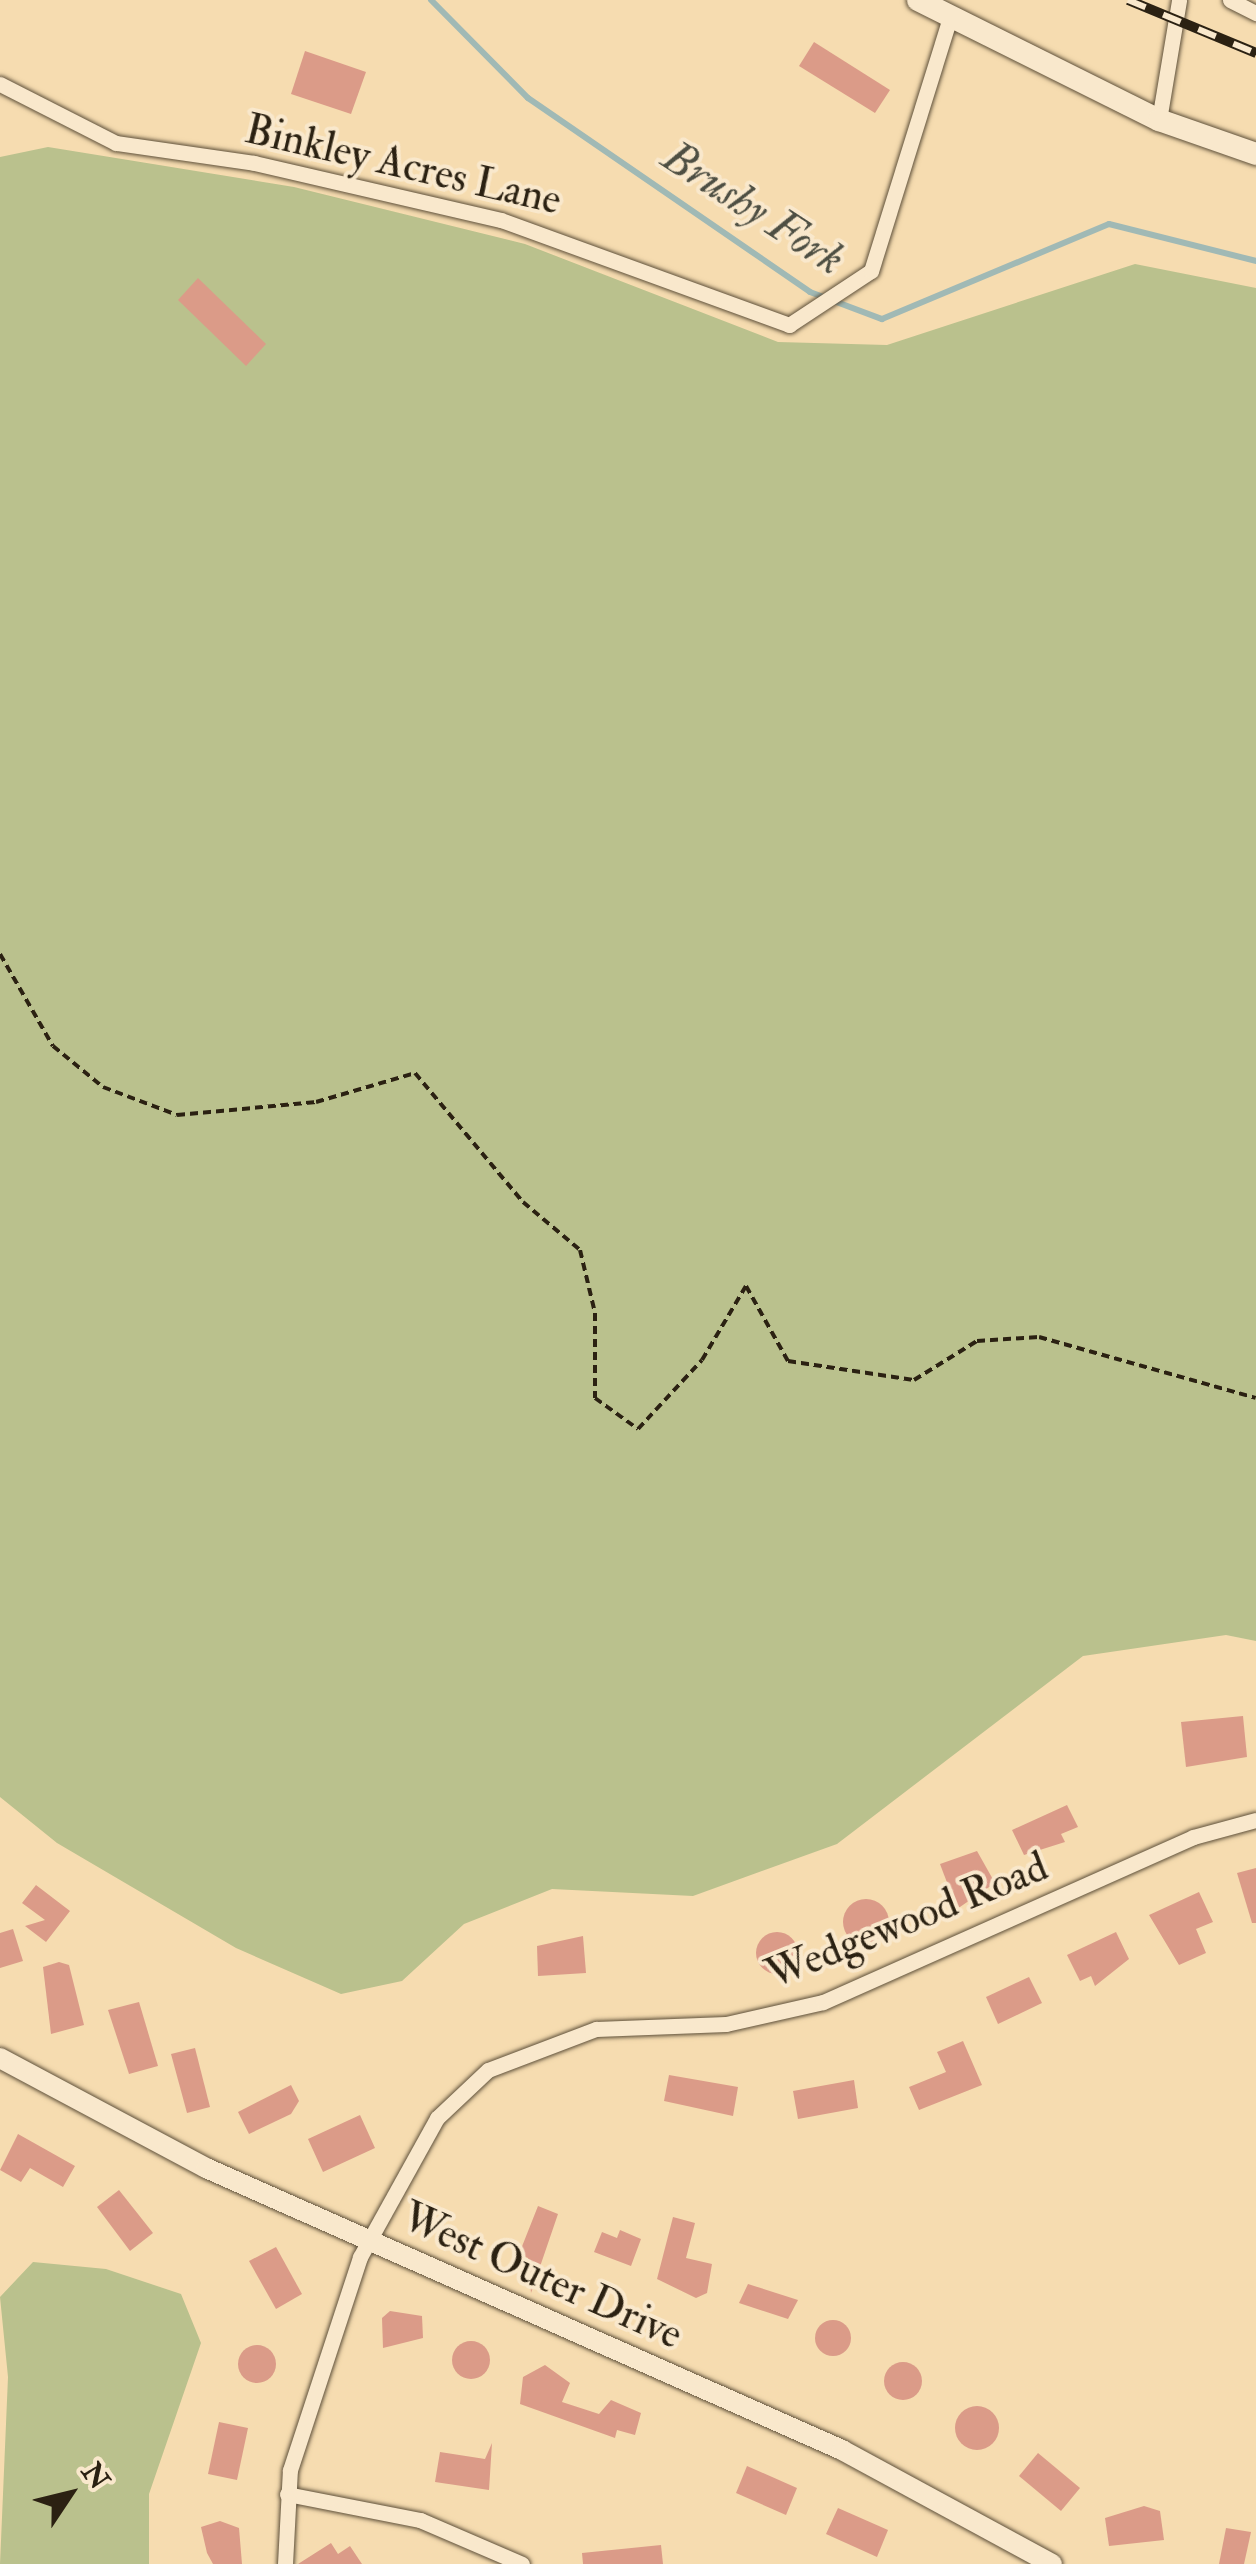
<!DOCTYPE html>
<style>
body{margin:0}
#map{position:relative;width:1256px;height:2564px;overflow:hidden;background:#f6dcb0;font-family:"IM FELL Double Pica",serif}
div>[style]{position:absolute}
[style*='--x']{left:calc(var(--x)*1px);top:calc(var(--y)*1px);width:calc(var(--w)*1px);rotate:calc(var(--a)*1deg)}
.green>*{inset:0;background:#bac18d}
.stream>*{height:6px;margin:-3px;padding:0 3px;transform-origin:3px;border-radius:3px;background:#a0b9b5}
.building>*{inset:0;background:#db9b88}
.round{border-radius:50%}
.path>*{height:4px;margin-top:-2px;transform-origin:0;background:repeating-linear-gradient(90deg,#2b2112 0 8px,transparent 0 13px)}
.roads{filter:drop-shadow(0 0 2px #5e503a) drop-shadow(0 0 2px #5e503a)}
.minor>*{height:15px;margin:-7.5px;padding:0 7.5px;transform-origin:7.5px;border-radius:7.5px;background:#f9e8cc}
.tertiary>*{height:20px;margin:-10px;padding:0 10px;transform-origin:10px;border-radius:10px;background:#f9e8cc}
.secondary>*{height:22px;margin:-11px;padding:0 11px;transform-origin:11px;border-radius:11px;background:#f9e8cc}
.rail>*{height:10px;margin-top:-5px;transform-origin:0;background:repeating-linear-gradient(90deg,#f9e8cc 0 19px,#2b2112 0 38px);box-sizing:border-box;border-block:2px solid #2b2112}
span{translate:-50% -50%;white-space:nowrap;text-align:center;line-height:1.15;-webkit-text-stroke:8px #f9e8cc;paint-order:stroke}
.street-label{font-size:42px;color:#2b2112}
.water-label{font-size:45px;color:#4e4f43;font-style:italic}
.north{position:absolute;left:20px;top:2444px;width:100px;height:100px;-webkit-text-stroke:8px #f9e8cc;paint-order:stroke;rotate:55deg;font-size:28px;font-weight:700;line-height:40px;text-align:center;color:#2b2112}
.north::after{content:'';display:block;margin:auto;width:35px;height:45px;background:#2b2112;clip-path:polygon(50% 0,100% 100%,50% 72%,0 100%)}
</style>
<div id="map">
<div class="green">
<i style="clip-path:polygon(48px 147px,294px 187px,525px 244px,778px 342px,887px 345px,1135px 264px,1256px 288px,1256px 1641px,1226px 1635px,1083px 1656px,837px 1844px,693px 1896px,552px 1889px,464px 1924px,402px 1981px,341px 1994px,236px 1948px,57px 1843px,0 1797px,0 157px)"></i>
<i style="clip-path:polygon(33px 2262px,106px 2269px,181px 2294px,201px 2343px,149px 2494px,149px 2564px,0 2564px,8px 2377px,0 2297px)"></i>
</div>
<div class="stream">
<i style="--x:431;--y:0;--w:138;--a:45.3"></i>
<i style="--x:528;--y:98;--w:342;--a:34.5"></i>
<i style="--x:810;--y:292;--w:77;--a:20.6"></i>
<i style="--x:882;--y:319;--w:246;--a:-22.7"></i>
<i style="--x:1109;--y:224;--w:152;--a:14.1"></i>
</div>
<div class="building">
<i style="clip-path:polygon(814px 42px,890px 90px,875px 113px,799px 66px)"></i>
<i style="clip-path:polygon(305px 51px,366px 72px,351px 114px,291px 94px)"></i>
<i style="clip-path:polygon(198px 278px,266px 344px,246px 366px,178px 300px)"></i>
<i style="clip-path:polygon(1243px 1716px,1247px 1757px,1186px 1767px,1181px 1722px)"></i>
<i style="clip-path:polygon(1067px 1805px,1078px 1827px,1061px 1834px,1065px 1842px,1024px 1855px,1012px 1830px)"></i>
<i style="clip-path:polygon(977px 1851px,995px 1883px,957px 1909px,940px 1864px)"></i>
<i style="clip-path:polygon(1256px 1868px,1256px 1923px,1252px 1923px,1237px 1873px)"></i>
<i style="clip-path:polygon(36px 1885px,70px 1911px,46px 1942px,25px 1926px,45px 1920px,22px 1903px)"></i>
<i style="clip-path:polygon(1199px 1892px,1213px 1922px,1196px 1929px,1206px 1953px,1179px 1965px,1149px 1915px)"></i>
<i class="round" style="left:843px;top:1899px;width:46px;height:46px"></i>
<i style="clip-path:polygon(13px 1929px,23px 1961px,0 1968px,0 1933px)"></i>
<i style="clip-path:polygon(1116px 1932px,1129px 1959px,1095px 1986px,1091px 1976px,1080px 1981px,1067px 1955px)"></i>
<i class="round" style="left:756px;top:1932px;width:42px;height:42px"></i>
<i style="clip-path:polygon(583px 1936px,586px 1973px,538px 1976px,537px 1946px)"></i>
<i style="clip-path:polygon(59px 1962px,69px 1965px,84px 2025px,51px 2034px,43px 1967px)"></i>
<i style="clip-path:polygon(1029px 1977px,1042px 2003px,998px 2024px,986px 1997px)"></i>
<i style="clip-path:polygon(139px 2002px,158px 2066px,129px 2074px,108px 2010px)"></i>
<i style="clip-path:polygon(963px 2041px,982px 2085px,919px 2110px,909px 2087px,946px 2072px,937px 2052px)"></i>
<i style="clip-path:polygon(195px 2048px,210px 2107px,187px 2113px,171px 2054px)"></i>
<i style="clip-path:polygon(669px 2075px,738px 2087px,733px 2116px,664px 2101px)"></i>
<i style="clip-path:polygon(854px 2080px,858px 2108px,798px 2119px,793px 2091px)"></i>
<i style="clip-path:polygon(291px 2085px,299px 2101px,291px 2114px,249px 2134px,238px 2112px)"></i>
<i style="clip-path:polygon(360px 2115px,375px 2148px,323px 2172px,308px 2139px)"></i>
<i style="clip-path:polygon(18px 2134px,75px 2166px,63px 2187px,30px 2168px,21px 2182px,0 2170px)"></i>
<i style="clip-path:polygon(119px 2190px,153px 2233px,130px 2251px,97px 2207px)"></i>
<i style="clip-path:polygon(538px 2206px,558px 2214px,531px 2293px,528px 2258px,519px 2254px)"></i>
<i style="clip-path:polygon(673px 2217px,695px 2223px,686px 2258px,712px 2264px,707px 2293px,696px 2298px,657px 2279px)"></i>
<i style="clip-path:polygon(620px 2230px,641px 2239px,631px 2266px,594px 2252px,602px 2232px,617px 2238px)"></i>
<i style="clip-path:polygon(276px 2247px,302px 2294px,276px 2309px,249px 2261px)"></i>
<i style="clip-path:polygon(748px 2284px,798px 2300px,788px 2319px,739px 2303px)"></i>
<i style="clip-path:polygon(390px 2311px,422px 2316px,423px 2338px,383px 2348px,382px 2318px)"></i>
<i class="round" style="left:815px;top:2320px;width:36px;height:36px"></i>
<i class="round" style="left:452px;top:2341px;width:38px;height:38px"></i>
<i class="round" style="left:238px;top:2345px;width:38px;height:38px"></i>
<i class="round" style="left:884px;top:2362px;width:38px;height:38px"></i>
<i style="clip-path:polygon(545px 2365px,570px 2383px,562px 2402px,599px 2414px,611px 2400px,641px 2413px,635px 2435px,617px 2430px,615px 2438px,520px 2404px,523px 2377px)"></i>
<i class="round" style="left:955px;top:2406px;width:44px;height:44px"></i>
<i style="clip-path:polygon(219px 2422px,248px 2428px,237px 2480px,208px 2474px)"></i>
<i style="clip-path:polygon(492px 2443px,489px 2490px,435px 2482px,440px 2452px,485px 2459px)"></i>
<i style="clip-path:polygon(1038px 2453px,1080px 2488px,1061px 2511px,1019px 2476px)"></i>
<i style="clip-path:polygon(747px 2466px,797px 2488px,786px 2515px,736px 2493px)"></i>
<i style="clip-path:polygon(1144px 2506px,1160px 2511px,1164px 2540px,1109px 2546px,1105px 2518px)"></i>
<i style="clip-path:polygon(838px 2508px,888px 2530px,877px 2557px,826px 2534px)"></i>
<i style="clip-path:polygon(220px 2521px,239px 2528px,242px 2564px,213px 2564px,207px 2553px,201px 2527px)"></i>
<i style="clip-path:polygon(1226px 2528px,1251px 2532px,1244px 2564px,1219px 2564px)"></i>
<i style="clip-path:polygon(331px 2543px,338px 2554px,350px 2546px,362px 2564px,298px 2564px)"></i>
<i style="clip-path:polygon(661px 2545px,663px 2564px,583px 2564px,582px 2553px)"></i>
</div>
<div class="path">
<i style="--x:0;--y:954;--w:106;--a:60.1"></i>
<i style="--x:53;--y:1046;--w:65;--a:39.4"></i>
<i style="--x:103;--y:1087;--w:79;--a:20.7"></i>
<i style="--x:177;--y:1115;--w:140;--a:-5.3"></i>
<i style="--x:316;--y:1102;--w:103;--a:-16.3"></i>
<i style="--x:415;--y:1073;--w:168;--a:50.1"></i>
<i style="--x:523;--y:1202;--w:75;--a:40.1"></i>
<i style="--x:580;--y:1250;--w:65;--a:76.6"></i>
<i style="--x:595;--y:1313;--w:85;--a:90"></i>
<i style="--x:595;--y:1398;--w:53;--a:35.8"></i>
<i style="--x:638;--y:1429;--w:94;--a:-47.2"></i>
<i style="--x:702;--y:1360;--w:86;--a:-59.3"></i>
<i style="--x:746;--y:1286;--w:86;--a:60.8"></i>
<i style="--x:788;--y:1361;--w:127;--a:8.6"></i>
<i style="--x:914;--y:1380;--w:74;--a:-31.8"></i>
<i style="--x:977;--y:1341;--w:62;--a:-3.7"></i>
<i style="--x:1039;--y:1337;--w:225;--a:15.7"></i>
</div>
<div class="roads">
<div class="minor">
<i style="--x:1230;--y:0;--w:29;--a:27"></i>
<i style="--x:0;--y:84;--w:130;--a:27"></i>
<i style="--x:116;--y:143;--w:139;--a:8.2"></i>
<i style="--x:254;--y:163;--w:253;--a:13"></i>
<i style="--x:501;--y:220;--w:307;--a:20"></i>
<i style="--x:789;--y:325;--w:98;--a:-33.4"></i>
<i style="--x:871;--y:271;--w:266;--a:-72.7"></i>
<i style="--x:1159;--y:120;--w:122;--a:-80.5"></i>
<i style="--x:287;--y:2494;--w:136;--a:11.1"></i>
<i style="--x:420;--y:2520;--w:111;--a:23.3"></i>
<i style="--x:285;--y:2564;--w:94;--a:-87"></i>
<i style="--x:290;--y:2470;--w:224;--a:-71.8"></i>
<i style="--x:360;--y:2257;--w:159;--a:-61"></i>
<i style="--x:437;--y:2118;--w:70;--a:-43.3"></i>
<i style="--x:488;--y:2070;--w:116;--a:-20.8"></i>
<i style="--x:596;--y:2029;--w:130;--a:-2.2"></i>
<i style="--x:726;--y:2024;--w:99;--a:-12.8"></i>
<i style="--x:823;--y:2002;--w:405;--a:-24"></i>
<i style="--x:1193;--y:1837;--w:65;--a:-15.1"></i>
</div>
<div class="tertiary">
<i style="--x:0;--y:2058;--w:234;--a:28.1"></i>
<i style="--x:206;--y:2168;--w:696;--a:23.91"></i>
<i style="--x:842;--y:2450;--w:239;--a:28.5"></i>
</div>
<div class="secondary">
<i style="--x:918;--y:0;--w:269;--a:26.5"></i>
<i style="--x:1159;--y:120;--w:103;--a:19.3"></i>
</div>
</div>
<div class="rail">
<i style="--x:1128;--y:0;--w:139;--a:22.5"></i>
</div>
<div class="street-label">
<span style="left:403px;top:165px;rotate:13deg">Binkley Acres Lane</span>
<span style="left:907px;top:1921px;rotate:-22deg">Wedgewood Road</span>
<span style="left:542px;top:2276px;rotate:24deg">West Outer Drive</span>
</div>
<div class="water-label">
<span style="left:753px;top:209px;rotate:33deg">Brushy Fork</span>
</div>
<div class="north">N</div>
</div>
